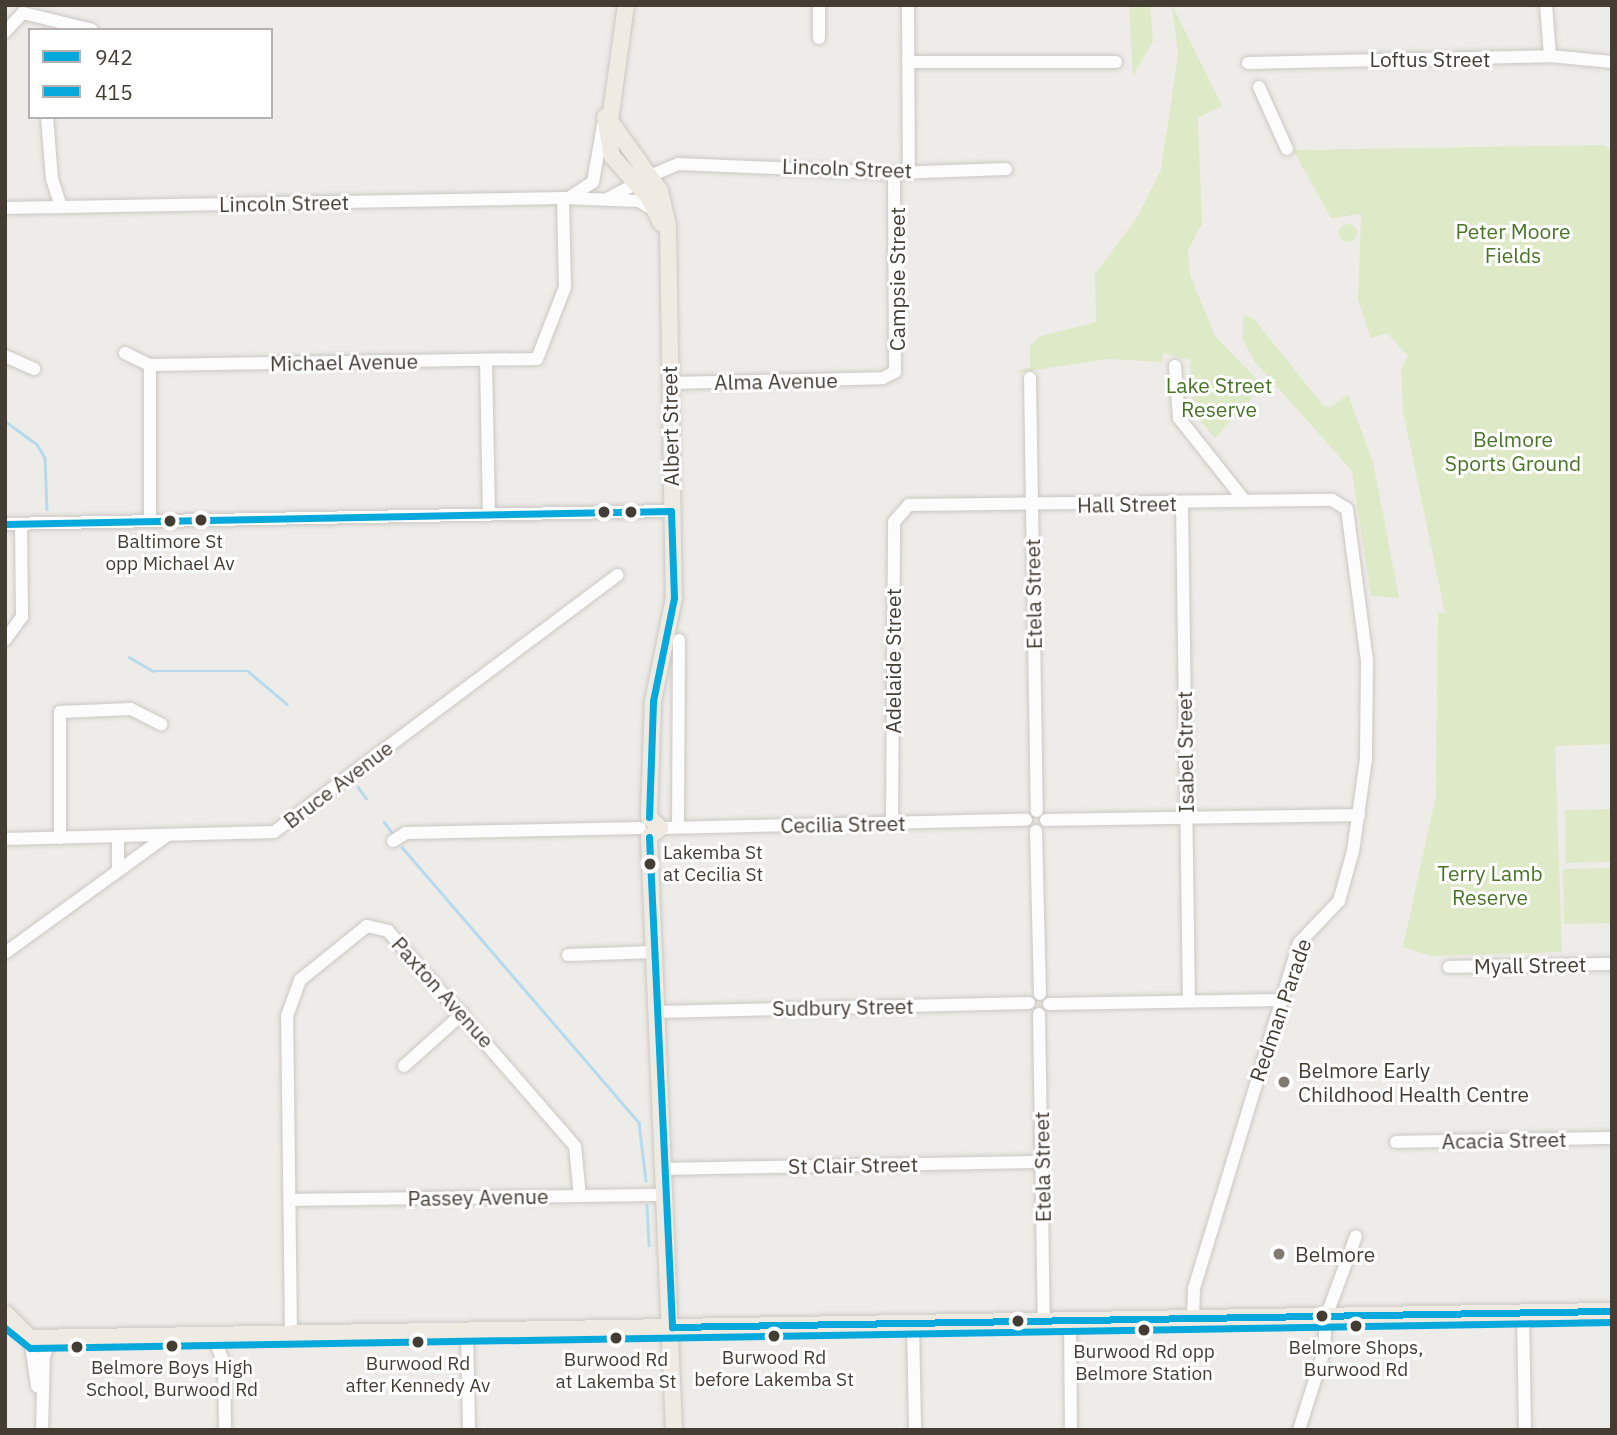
<!DOCTYPE html>
<style>
body{margin:0}
#map{position:relative;width:1617px;height:1435px;overflow:hidden;background:#eeece8;font-family:"IBM Plex Sans",sans-serif}
div>[style]{position:absolute}
[style*='--x']{left:calc(var(--x)*1px);top:calc(var(--y)*1px);width:calc(var(--w)*1px);rotate:calc(var(--a)*1deg)}
.green>*{inset:0;background:#dee9c7}
.round{border-radius:50%}
.stream>*{height:2.5px;margin:-1.25px;padding:0 1.25px;transform-origin:1.25px;border-radius:1.25px;background:#b7dbed}
.roads{filter:drop-shadow(0 0 2px #cbc8c4) drop-shadow(0 0 2px #cbc8c4)}
.minor>*{height:12px;margin:-6px;padding:0 6px;transform-origin:6px;border-radius:6px;background:#fcfcfc}
.major>*{height:16px;margin:-8px;padding:0 8px;transform-origin:8px;border-radius:8px;background:#f0ebe2}
.bus-1>*{height:7px;margin:-3.5px;padding:0 3.5px;transform-origin:3.5px;border-radius:3.5px;background:#07a9dc}
.bus-2>*{height:7px;margin:-3.5px;padding:0 3.5px;transform-origin:3.5px;border-radius:3.5px;background:#07a9dc}
.dots>*{width:19px;height:19px;translate:-50% -50%;box-sizing:border-box;border:4px solid #fff;border-radius:50%}
span{translate:-50% -50%;white-space:nowrap;text-align:center;line-height:1.15;-webkit-text-stroke:6px #fff;paint-order:stroke}
.bus-label{font-size:19px;color:#443d34}
.left{translate:0 -50%;text-align:left}
.street-label{font-size:21px;color:#443d34}
.park-label{font-size:21px;color:#4a7528}
.poi-label{font-size:21px;color:#443d34}
.frame{position:absolute;inset:0;border:7px solid #443d34;pointer-events:none}
.legend{position:absolute;left:28px;top:28px;width:245px;height:91px;box-sizing:border-box;background:#fff;border:2px solid #b4b1ae;margin:0;padding:9px 12px;list-style:none;font-size:21px;color:#443d34}
.legend li{display:flex;align-items:center;gap:14px;height:35px}
.legend b{width:35px;border:2px solid #b4b1ae}
</style>
<div id="map">
<div class="green">
<i style="clip-path:polygon(1129px 5px,1150px 5px,1153px 41px,1133px 76px)"></i>
<i style="clip-path:polygon(1172px 5px,1222px 106px,1198px 118px,1202px 224px,1188px 250px,1190px 275px,1215px 336px,1263px 386px,1215px 438px,1193px 412px,1190px 360px,1163px 353px,1162px 362px,1109px 359px,1015px 373px,1030px 367px,1030px 346px,1041px 336px,1096px 322px,1095px 274px,1138px 216px,1161px 170px,1178px 55px)"></i>
<i style="clip-path:polygon(1605px 145px,1612px 152px,1612px 744px,1555px 746px,1562px 952px,1431px 956px,1403px 947px,1436px 795px,1438px 612px,1445px 613px,1403px 411px,1401px 370px,1408px 356px,1387px 333px,1371px 338px,1358px 300px,1361px 214px,1331px 218px,1293px 150px)"></i>
<i class="round" style="left:1339px;top:224px;width:18px;height:18px"></i>
<i style="clip-path:polygon(1243px 315px,1254px 319px,1322px 404px,1329px 408px,1348px 395px,1373px 462px,1399px 598px,1371px 596px,1352px 471px,1255px 362px,1243px 340px)"></i>
<i style="clip-path:polygon(1612px 809px,1612px 862px,1565px 863px,1565px 810px)"></i>
<i style="clip-path:polygon(1612px 868px,1612px 923px,1564px 924px,1563px 869px)"></i>
</div>
<div class="stream">
<i style="--x:5;--y:421;--w:39;--a:36"></i>
<i style="--x:37;--y:444;--w:16;--a:60"></i>
<i style="--x:45;--y:458;--w:51;--a:87.8"></i>
<i style="--x:129;--y:657;--w:28;--a:30"></i>
<i style="--x:153;--y:671;--w:95;--a:0"></i>
<i style="--x:248;--y:671;--w:51;--a:40.2"></i>
<i style="--x:358;--y:787;--w:14;--a:54"></i>
<i style="--x:384;--y:822;--w:16;--a:52"></i>
<i style="--x:402;--y:847;--w:364;--a:49.3"></i>
<i style="--x:639;--y:1123;--w:58;--a:83.1"></i>
<i style="--x:647;--y:1205;--w:40;--a:87.1"></i>
</div>
<div class="roads">
<div class="minor">
<i style="--x:908;--y:5;--w:166;--a:89.7"></i>
<i style="--x:1546;--y:5;--w:51;--a:85.5"></i>
<i style="--x:5;--y:32;--w:26;--a:-47"></i>
<i style="--x:23;--y:13;--w:71;--a:13.8"></i>
<i style="--x:819;--y:38;--w:33;--a:-90"></i>
<i style="--x:908;--y:62;--w:208;--a:0"></i>
<i style="--x:1248;--y:63;--w:302;--a:-1.3"></i>
<i style="--x:1550;--y:56;--w:62;--a:5.5"></i>
<i style="--x:1259;--y:87;--w:68;--a:65.7"></i>
<i style="--x:47;--y:117;--w:62;--a:85.4"></i>
<i style="--x:52;--y:179;--w:29;--a:72"></i>
<i style="--x:650;--y:176;--w:30;--a:-23"></i>
<i style="--x:678;--y:164;--w:216;--a:2.4"></i>
<i style="--x:894;--y:173;--w:112;--a:-2"></i>
<i style="--x:570;--y:197;--w:27;--a:-33"></i>
<i style="--x:593;--y:182;--w:58;--a:-80"></i>
<i style="--x:607;--y:199;--w:26;--a:-28"></i>
<i style="--x:630;--y:187;--w:15;--a:-62"></i>
<i style="--x:5;--y:208;--w:558;--a:-1.03"></i>
<i style="--x:563;--y:198;--w:76;--a:2.3"></i>
<i style="--x:639;--y:201;--w:17;--a:31"></i>
<i style="--x:125;--y:353;--w:28;--a:26"></i>
<i style="--x:150;--y:365;--w:387;--a:-0.9"></i>
<i style="--x:537;--y:359;--w:77;--a:-68.7"></i>
<i style="--x:565;--y:287;--w:89;--a:-91.3"></i>
<i style="--x:5;--y:356;--w:32;--a:24"></i>
<i style="--x:486;--y:360;--w:155;--a:88.9"></i>
<i style="--x:1175;--y:366;--w:52;--a:85.6"></i>
<i style="--x:1179;--y:418;--w:105;--a:51.6"></i>
<i style="--x:1030;--y:378;--w:433;--a:89.1"></i>
<i style="--x:670;--y:383;--w:213;--a:-1.3"></i>
<i style="--x:883;--y:378;--w:13;--a:-27"></i>
<i style="--x:895;--y:372;--w:199;--a:-90.3"></i>
<i style="--x:1182;--y:503;--w:498;--a:89.2"></i>
<i style="--x:150;--y:521;--w:156;--a:-90"></i>
<i style="--x:5;--y:524;--w:666;--a:-1.12"></i>
<i style="--x:5;--y:640;--w:29;--a:-54"></i>
<i style="--x:22;--y:617;--w:93;--a:-90.6"></i>
<i style="--x:1046;--y:820;--w:313;--a:-0.9"></i>
<i style="--x:892;--y:823;--w:301;--a:-89.6"></i>
<i style="--x:894;--y:522;--w:23;--a:-49"></i>
<i style="--x:909;--y:505;--w:423;--a:-0.7"></i>
<i style="--x:1332;--y:500;--w:17;--a:31"></i>
<i style="--x:1347;--y:509;--w:152;--a:82.5"></i>
<i style="--x:1367;--y:660;--w:99;--a:90.6"></i>
<i style="--x:1366;--y:759;--w:93;--a:98"></i>
<i style="--x:1353;--y:851;--w:52;--a:105.6"></i>
<i style="--x:1339;--y:901;--w:58;--a:133.6"></i>
<i style="--x:1299;--y:943;--w:362;--a:106.9"></i>
<i style="--x:1194;--y:1289;--w:30;--a:92"></i>
<i style="--x:678;--y:827;--w:187;--a:-89.7"></i>
<i style="--x:660;--y:828;--w:366;--a:-1.3"></i>
<i style="--x:1036;--y:831;--w:163;--a:88.6"></i>
<i style="--x:118;--y:837;--w:32;--a:90"></i>
<i style="--x:60;--y:838;--w:126;--a:-90"></i>
<i style="--x:60;--y:712;--w:71;--a:-2.4"></i>
<i style="--x:131;--y:709;--w:34;--a:27"></i>
<i style="--x:5;--y:839;--w:269;--a:-1.5"></i>
<i style="--x:274;--y:832;--w:429;--a:-36.8"></i>
<i style="--x:393;--y:841;--w:15;--a:-32"></i>
<i style="--x:406;--y:833;--w:234;--a:-1.2"></i>
<i style="--x:5;--y:953;--w:199;--a:-36"></i>
<i style="--x:568;--y:955;--w:86;--a:-2"></i>
<i style="--x:1449;--y:967;--w:163;--a:-1.1"></i>
<i style="--x:1049;--y:1004;--w:232;--a:-1"></i>
<i style="--x:658;--y:1012;--w:371;--a:-1.4"></i>
<i style="--x:1039;--y:1014;--w:307;--a:89.1"></i>
<i style="--x:404;--y:1066;--w:79;--a:-41.9"></i>
<i style="--x:1396;--y:1142;--w:216;--a:-1.1"></i>
<i style="--x:665;--y:1169;--w:376;--a:-1.1"></i>
<i style="--x:290;--y:1200;--w:376;--a:-0.8"></i>
<i style="--x:1523;--y:1313;--w:117;--a:89"></i>
<i style="--x:1070;--y:1321;--w:109;--a:89.5"></i>
<i style="--x:913;--y:1323;--w:107;--a:88.9"></i>
<i style="--x:467;--y:1331;--w:99;--a:88.8"></i>
<i style="--x:291;--y:1334;--w:318;--a:-90.7"></i>
<i style="--x:287;--y:1016;--w:38;--a:-70"></i>
<i style="--x:300;--y:980;--w:86;--a:-38.9"></i>
<i style="--x:367;--y:926;--w:22;--a:13"></i>
<i style="--x:388;--y:931;--w:285;--a:49"></i>
<i style="--x:575;--y:1146;--w:50;--a:84.3"></i>
<i style="--x:213;--y:1335;--w:30;--a:69"></i>
<i style="--x:224;--y:1363;--w:67;--a:89.1"></i>
<i style="--x:30;--y:1338;--w:49;--a:81.7"></i>
<i style="--x:42;--y:1430;--w:74;--a:-88.5"></i>
<i style="--x:44;--y:1356;--w:20;--a:-70"></i>
<i style="--x:1299;--y:1430;--w:83;--a:-72.4"></i>
<i style="--x:1324;--y:1351;--w:34;--a:-87"></i>
<i style="--x:1326;--y:1317;--w:86;--a:-69.7"></i>
</div>
<div class="major">
<i style="--x:626;--y:5;--w:117;--a:97.9"></i>
<i style="--x:610;--y:121;--w:86;--a:54.5"></i>
<i style="--x:660;--y:191;--w:37;--a:77"></i>
<i style="--x:668;--y:227;--w:371;--a:89.1"></i>
<i style="--x:674;--y:598;--w:105;--a:101.5"></i>
<i style="--x:653;--y:701;--w:116;--a:92"></i>
<i style="--x:605;--y:117;--w:40;--a:80"></i>
<i style="--x:612;--y:156;--w:56;--a:48.6"></i>
<i style="--x:649;--y:198;--w:28;--a:64"></i>
<i style="--x:649;--y:817;--w:16;--a:45"></i>
<i style="--x:660;--y:828;--w:14;--a:141"></i>
<i style="--x:649;--y:837;--w:594;--a:87.59"></i>
<i style="--x:5;--y:1313;--w:35;--a:45"></i>
<i style="--x:30;--y:1338;--w:1582;--a:-0.98"></i>
</div>
</div>
<div class="bus-1">
<i style="--x:5;--y:524;--w:666;--a:-1.12"></i>
<i style="--x:649;--y:817;--w:116;--a:-88"></i>
<i style="--x:653;--y:701;--w:105;--a:-78.5"></i>
<i style="--x:674;--y:598;--w:87;--a:-92"></i>
<i style="--x:649;--y:837;--w:491;--a:87.3"></i>
<i style="--x:672;--y:1327;--w:940;--a:-0.98"></i>
</div>
<div class="bus-2">
<i style="--x:5;--y:1328;--w:32;--a:39"></i>
<i style="--x:30;--y:1348;--w:1582;--a:-0.94"></i>
</div>
<div class="dots">
<i style="left:604px;top:512px;background:#443d34"></i>
<i style="left:631px;top:512px;background:#443d34"></i>
<i style="left:201px;top:520px;background:#443d34"></i>
<i style="left:170px;top:521px;background:#443d34"></i>
<i style="left:650px;top:864px;background:#443d34"></i>
<i style="left:1284px;top:1082px;background:#807a73"></i>
<i style="left:1279px;top:1254px;background:#807a73"></i>
<i style="left:1322px;top:1316px;background:#443d34"></i>
<i style="left:1018px;top:1321px;background:#443d34"></i>
<i style="left:1356px;top:1326px;background:#443d34"></i>
<i style="left:1144px;top:1330px;background:#443d34"></i>
<i style="left:774px;top:1336px;background:#443d34"></i>
<i style="left:616px;top:1338px;background:#443d34"></i>
<i style="left:418px;top:1342px;background:#443d34"></i>
<i style="left:172px;top:1346px;background:#443d34"></i>
<i style="left:77px;top:1347px;background:#443d34"></i>
</div>
<div class="bus-label">
<span style="left:170px;top:553px">Baltimore St<br>opp Michael Av</span>
<span class="left" style="left:663px;top:864px">Lakemba St<br>at Cecilia St</span>
<span style="left:1356px;top:1359px">Belmore Shops,<br>Burwood Rd</span>
<span style="left:1144px;top:1363px">Burwood Rd opp<br>Belmore Station</span>
<span style="left:774px;top:1369px">Burwood Rd<br>before Lakemba St</span>
<span style="left:616px;top:1371px">Burwood Rd<br>at Lakemba St</span>
<span style="left:418px;top:1375px">Burwood Rd<br>after Kennedy Av</span>
<span style="left:172px;top:1379px">Belmore Boys High<br>School, Burwood Rd</span>
</div>
<div class="street-label">
<span style="left:1430px;top:59px">Loftus Street</span>
<span style="left:847px;top:168px;rotate:2deg">Lincoln Street</span>
<span style="left:284px;top:203px;rotate:-1deg">Lincoln Street</span>
<span style="left:897px;top:279px;rotate:-90deg">Campsie Street</span>
<span style="left:344px;top:362px;rotate:-1deg">Michael Avenue</span>
<span style="left:776px;top:381px;rotate:-1deg">Alma Avenue</span>
<span style="left:670px;top:426px;rotate:-91deg">Albert Street</span>
<span style="left:1127px;top:504px;rotate:-1deg">Hall Street</span>
<span style="left:1033px;top:594px;rotate:-91deg">Etela Street</span>
<span style="left:893px;top:661px;rotate:-90deg">Adelaide Street</span>
<span style="left:1185px;top:752px;rotate:-91deg">Isabel Street</span>
<span style="left:338px;top:784px;rotate:-37deg">Bruce Avenue</span>
<span style="left:843px;top:824px;rotate:-1deg">Cecilia Street</span>
<span style="left:1530px;top:965px;rotate:-1deg">Myall Street</span>
<span style="left:443px;top:992px;rotate:48deg">Paxton Avenue</span>
<span style="left:843px;top:1007px;rotate:-1deg">Sudbury Street</span>
<span style="left:1280px;top:1010px;rotate:-71deg">Redman Parade</span>
<span style="left:1504px;top:1140px;rotate:-1deg">Acacia Street</span>
<span style="left:853px;top:1165px;rotate:-1deg">St Clair Street</span>
<span style="left:1042px;top:1167px;rotate:-91deg">Etela Street</span>
<span style="left:478px;top:1197px;rotate:-1deg">Passey Avenue</span>
</div>
<div class="park-label">
<span style="left:1513px;top:243px">Peter Moore<br>Fields</span>
<span style="left:1219px;top:397px">Lake Street<br>Reserve</span>
<span style="left:1513px;top:451px">Belmore<br>Sports Ground</span>
<span style="left:1490px;top:885px">Terry Lamb<br>Reserve</span>
</div>
<div class="poi-label">
<span class="left" style="left:1298px;top:1082px">Belmore Early<br>Childhood Health Centre</span>
<span class="left" style="left:1295px;top:1254px">Belmore</span>
</div>
<div class="frame"></div>
<ul class="legend">
<li><b style="height:9px;background:#07a9dc"></b>942</li>
<li><b style="height:9px;background:#07a9dc"></b>415</li>
</ul>
</div>
